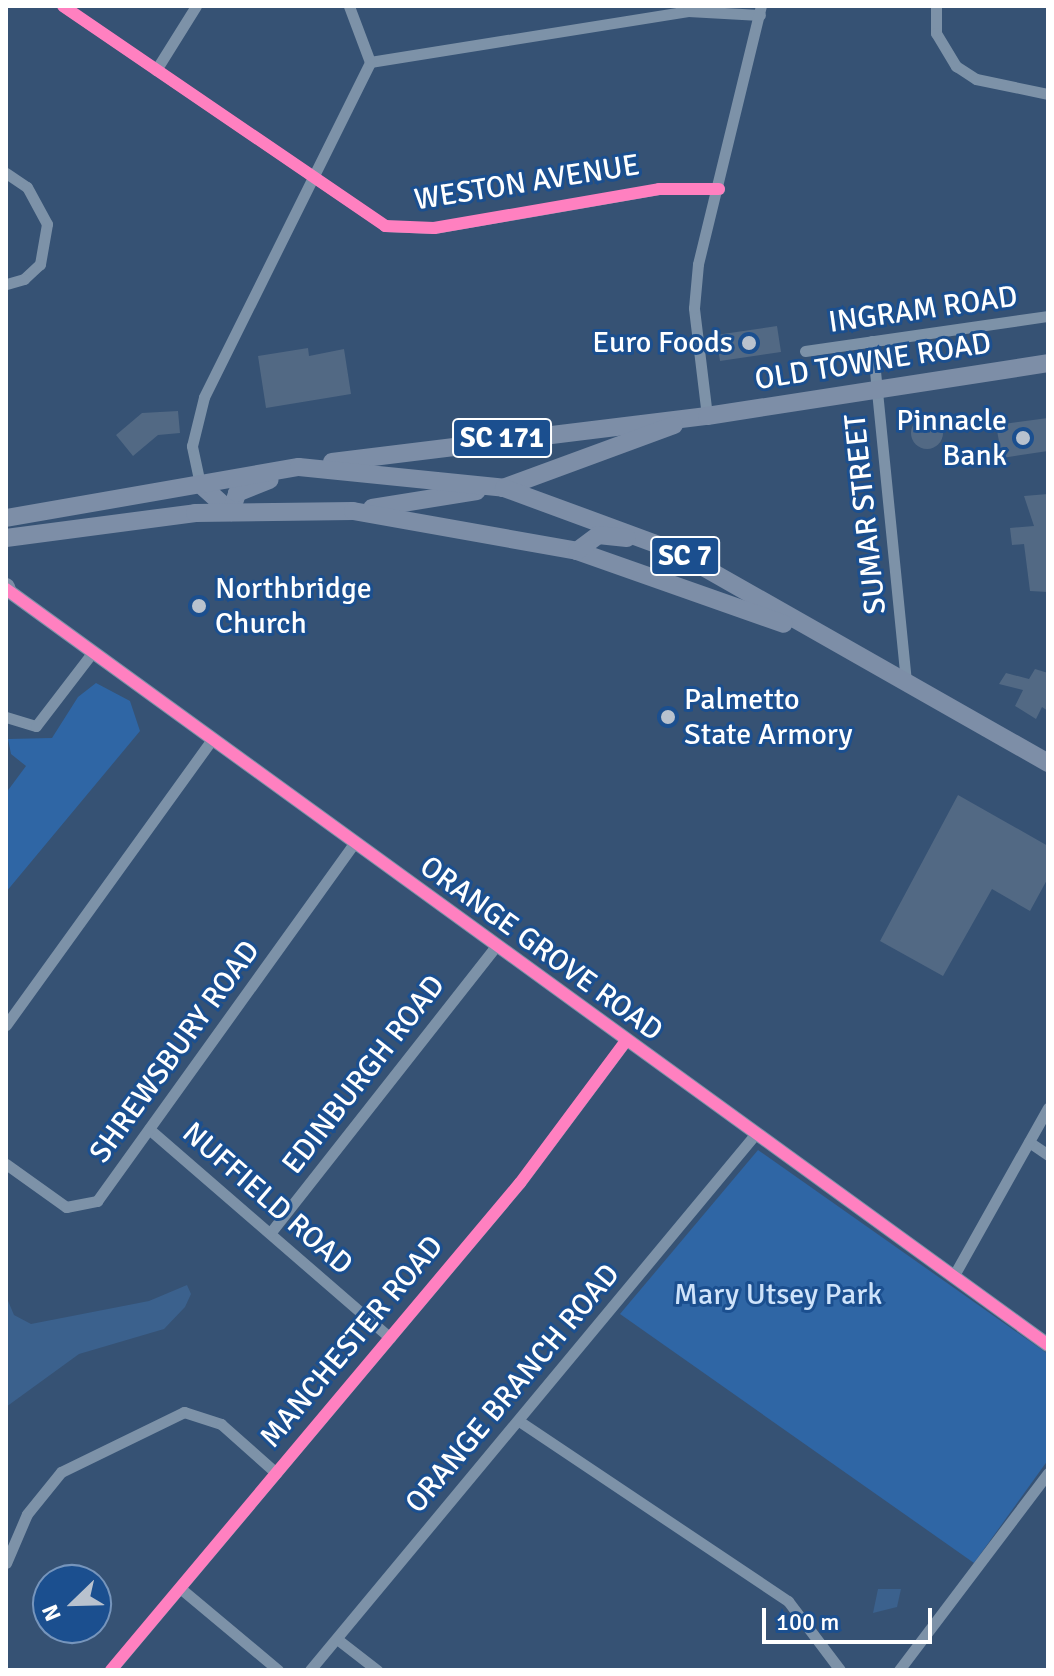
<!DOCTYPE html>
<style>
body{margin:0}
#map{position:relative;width:1054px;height:1676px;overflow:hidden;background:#365274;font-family:Signika,sans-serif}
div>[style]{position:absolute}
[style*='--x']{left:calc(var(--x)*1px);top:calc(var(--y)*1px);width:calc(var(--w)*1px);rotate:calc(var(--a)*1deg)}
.green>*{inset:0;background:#2f66a5}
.water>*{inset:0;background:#3b618d}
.building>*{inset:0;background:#526984}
.round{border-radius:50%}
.minor>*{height:11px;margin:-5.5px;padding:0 5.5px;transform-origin:5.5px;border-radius:5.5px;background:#7d92a8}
.tertiary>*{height:14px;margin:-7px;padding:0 7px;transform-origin:7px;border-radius:7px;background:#7d92a8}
.primary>*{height:18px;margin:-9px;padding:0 9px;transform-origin:9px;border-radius:9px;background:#7d8ea7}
.cycleway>*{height:12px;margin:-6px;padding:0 6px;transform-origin:6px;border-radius:6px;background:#ff80c0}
.dots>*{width:22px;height:22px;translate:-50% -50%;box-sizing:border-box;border:4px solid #1b4f8f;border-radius:50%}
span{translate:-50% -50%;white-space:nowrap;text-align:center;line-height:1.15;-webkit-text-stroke:6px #1b4f8f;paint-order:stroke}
.shield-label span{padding:2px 6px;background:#1b4f8f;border:2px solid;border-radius:6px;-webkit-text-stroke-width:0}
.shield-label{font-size:28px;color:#fff;font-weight:700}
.street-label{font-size:30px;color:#fff}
.poi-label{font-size:30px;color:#fff}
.right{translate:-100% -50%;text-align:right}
.left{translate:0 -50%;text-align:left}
.park-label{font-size:30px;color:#cfe3fa}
.frame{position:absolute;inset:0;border:8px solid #fff;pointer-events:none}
.north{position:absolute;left:32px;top:1564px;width:80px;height:80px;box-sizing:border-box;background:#1b4f8f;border:2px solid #7695bc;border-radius:50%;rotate:247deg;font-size:22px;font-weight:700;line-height:32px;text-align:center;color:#fff}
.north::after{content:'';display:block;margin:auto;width:28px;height:36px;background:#b9c2ce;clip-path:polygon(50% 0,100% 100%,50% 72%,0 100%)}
.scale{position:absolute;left:762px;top:1608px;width:170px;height:36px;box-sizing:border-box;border:4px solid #fff;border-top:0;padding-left:10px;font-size:24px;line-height:28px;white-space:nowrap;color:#fff;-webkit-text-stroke:6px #1b4f8f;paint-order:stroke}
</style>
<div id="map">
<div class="green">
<i style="clip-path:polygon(96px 683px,130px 701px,140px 731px,6px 892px,6px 793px,26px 766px,11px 754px,8px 739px,52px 738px,78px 697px)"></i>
<i style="clip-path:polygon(758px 1150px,1048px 1354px,1048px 1460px,974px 1563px,620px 1314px)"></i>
</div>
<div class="water">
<i style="clip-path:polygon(187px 1285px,191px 1294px,185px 1307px,164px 1329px,79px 1354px,6px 1407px,6px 1296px,14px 1315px,31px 1324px,149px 1301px)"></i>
<i style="clip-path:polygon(878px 1589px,901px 1589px,897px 1607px,873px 1613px)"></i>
</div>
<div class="building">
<i style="clip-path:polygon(777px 326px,781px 352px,720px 361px,716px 335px)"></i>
<i style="clip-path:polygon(308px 348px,309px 356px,344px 349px,351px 394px,266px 408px,258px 356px)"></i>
<i style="clip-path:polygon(178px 411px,180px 433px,158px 435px,133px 456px,116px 435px,142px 413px)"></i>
<i class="round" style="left:911px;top:417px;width:32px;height:32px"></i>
<i style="clip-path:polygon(1048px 418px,1048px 451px,1002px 458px,996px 425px)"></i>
<i style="clip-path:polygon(1048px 494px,1048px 592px,1030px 591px,1024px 544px,1012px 545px,1010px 528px,1034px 526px,1024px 496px)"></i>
<i style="clip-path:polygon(1035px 669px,1048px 673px,1048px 711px,1042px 707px,1036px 719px,1015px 706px,1023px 690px,999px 684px,1006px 673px,1029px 679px)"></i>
<i style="clip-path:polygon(958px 795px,1048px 846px,1048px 878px,1030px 911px,992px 889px,943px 976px,880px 941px)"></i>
</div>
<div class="minor">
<i style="--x:63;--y:6;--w:390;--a:34.3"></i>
<i style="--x:385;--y:226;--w:49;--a:2.3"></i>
<i style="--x:434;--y:228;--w:228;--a:-9.8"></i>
<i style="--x:659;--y:189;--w:60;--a:0"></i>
<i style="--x:936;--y:6;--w:27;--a:90"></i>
<i style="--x:936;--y:33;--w:39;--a:59"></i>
<i style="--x:956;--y:66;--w:24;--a:33"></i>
<i style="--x:976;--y:79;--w:74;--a:11.8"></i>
<i style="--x:370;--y:62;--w:322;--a:-9.1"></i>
<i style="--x:688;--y:11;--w:72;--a:3.2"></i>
<i style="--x:156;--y:70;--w:75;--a:-58"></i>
<i style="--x:6;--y:173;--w:25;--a:34"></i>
<i style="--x:27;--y:187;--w:42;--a:61.6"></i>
<i style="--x:47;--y:224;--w:41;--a:99.9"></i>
<i style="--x:40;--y:264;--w:22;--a:137"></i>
<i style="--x:24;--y:279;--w:19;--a:164"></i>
<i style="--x:872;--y:341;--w:344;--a:84.3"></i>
<i style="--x:805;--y:351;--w:246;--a:-8.2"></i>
<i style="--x:707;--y:416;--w:109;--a:-96.9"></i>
<i style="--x:694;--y:308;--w:44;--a:-84.8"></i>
<i style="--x:698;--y:264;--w:266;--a:-76.3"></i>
<i style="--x:200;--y:484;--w:39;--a:-102"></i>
<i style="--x:192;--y:446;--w:50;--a:-76.2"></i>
<i style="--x:204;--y:397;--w:374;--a:-63.6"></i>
<i style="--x:370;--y:62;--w:60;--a:-110.6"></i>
<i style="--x:6;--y:717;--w:31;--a:17"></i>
<i style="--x:36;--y:726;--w:92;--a:-52.5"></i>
<i style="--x:6;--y:1025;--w:352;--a:-54.2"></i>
<i style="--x:149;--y:1129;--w:319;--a:40.9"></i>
<i style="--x:1029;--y:1142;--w:23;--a:34"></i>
<i style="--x:6;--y:1164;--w:74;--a:35.6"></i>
<i style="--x:66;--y:1207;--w:32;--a:-11"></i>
<i style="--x:97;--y:1201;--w:441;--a:-54.3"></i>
<i style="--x:271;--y:1232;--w:362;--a:-51.8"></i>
<i style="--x:953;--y:1277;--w:194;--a:-60.7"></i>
<i style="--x:519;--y:1421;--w:324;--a:33.8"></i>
<i style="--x:788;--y:1601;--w:86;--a:53"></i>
<i style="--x:6;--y:1563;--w:53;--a:-66.8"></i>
<i style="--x:27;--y:1514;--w:54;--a:-51"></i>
<i style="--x:61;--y:1472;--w:137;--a:-26"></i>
<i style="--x:184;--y:1412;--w:39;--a:18"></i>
<i style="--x:221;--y:1424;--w:74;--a:41.7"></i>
<i style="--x:180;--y:1588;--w:128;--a:39.9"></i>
<i style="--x:337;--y:1639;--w:51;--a:37.8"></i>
<i style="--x:111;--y:1670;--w:636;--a:-49.98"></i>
<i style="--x:520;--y:1183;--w:176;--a:-53.3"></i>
<i style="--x:310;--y:1670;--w:693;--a:-50.27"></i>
<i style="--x:899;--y:1670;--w:247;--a:-52.9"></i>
</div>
<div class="tertiary">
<i style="--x:6;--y:589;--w:1287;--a:35.96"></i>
</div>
<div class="primary">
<i style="--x:332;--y:462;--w:378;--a:-7"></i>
<i style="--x:707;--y:416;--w:345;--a:-8.8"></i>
<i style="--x:200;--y:484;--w:42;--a:42.1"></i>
<i style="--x:231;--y:512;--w:20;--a:-72"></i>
<i style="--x:237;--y:493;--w:35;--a:-22"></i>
<i style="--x:503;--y:488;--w:182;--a:-20.2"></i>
<i style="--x:372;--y:508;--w:106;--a:-9.2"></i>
<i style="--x:6;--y:518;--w:297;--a:-9.9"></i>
<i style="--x:299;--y:467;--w:206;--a:5.8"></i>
<i style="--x:504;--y:488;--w:182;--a:20.2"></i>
<i style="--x:675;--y:551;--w:429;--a:29.6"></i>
<i style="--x:6;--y:538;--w:191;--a:-7.5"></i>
<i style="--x:195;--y:513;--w:158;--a:-0.7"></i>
<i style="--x:353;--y:511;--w:228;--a:10.1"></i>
<i style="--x:577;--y:551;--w:219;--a:19.4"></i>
<i style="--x:577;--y:551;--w:26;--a:-37"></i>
<i style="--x:598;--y:535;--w:29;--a:6"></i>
<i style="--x:6;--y:587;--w:3;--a:72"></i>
</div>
<div class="cycleway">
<i style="--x:63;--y:6;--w:390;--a:34.3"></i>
<i style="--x:385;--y:226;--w:49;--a:2.3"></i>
<i style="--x:434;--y:228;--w:228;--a:-9.8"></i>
<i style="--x:659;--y:189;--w:60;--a:0"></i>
<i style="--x:6;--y:589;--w:1287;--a:35.96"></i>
<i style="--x:111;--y:1670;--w:636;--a:-49.98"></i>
<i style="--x:520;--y:1183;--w:176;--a:-53.3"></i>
</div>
<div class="dots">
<i style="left:749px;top:343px;background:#b9c2ce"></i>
<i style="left:1023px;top:438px;background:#b9c2ce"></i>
<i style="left:199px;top:606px;background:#b9c2ce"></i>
<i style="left:668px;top:717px;background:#b9c2ce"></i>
</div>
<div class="shield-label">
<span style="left:502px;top:438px">SC 171</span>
<span style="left:685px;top:556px">SC 7</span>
</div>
<div class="street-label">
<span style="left:527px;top:183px;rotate:-9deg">WESTON AVENUE</span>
<span style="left:923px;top:310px;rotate:-8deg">INGRAM ROAD</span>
<span style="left:873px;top:362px;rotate:-9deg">OLD TOWNE ROAD</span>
<span style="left:866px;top:514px;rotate:-96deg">SUMAR STREET</span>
<span style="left:541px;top:949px;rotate:36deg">ORANGE GROVE ROAD</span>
<span style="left:175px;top:1052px;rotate:-54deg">SHREWSBURY ROAD</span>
<span style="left:364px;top:1075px;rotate:-52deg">EDINBURGH ROAD</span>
<span style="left:267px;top:1199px;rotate:41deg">NUFFIELD ROAD</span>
<span style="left:352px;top:1342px;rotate:-50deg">MANCHESTER ROAD</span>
<span style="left:513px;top:1389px;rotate:-50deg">ORANGE BRANCH ROAD</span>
</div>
<div class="poi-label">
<span class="right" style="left:733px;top:343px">Euro Foods</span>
<span class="right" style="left:1007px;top:438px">Pinnacle<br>Bank</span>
<span class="left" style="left:215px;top:606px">Northbridge<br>Church</span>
<span class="left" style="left:684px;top:717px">Palmetto<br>State Armory</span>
</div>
<div class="park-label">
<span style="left:778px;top:1295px">Mary Utsey Park</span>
</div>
<div class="frame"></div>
<div class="north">N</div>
<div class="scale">100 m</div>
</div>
